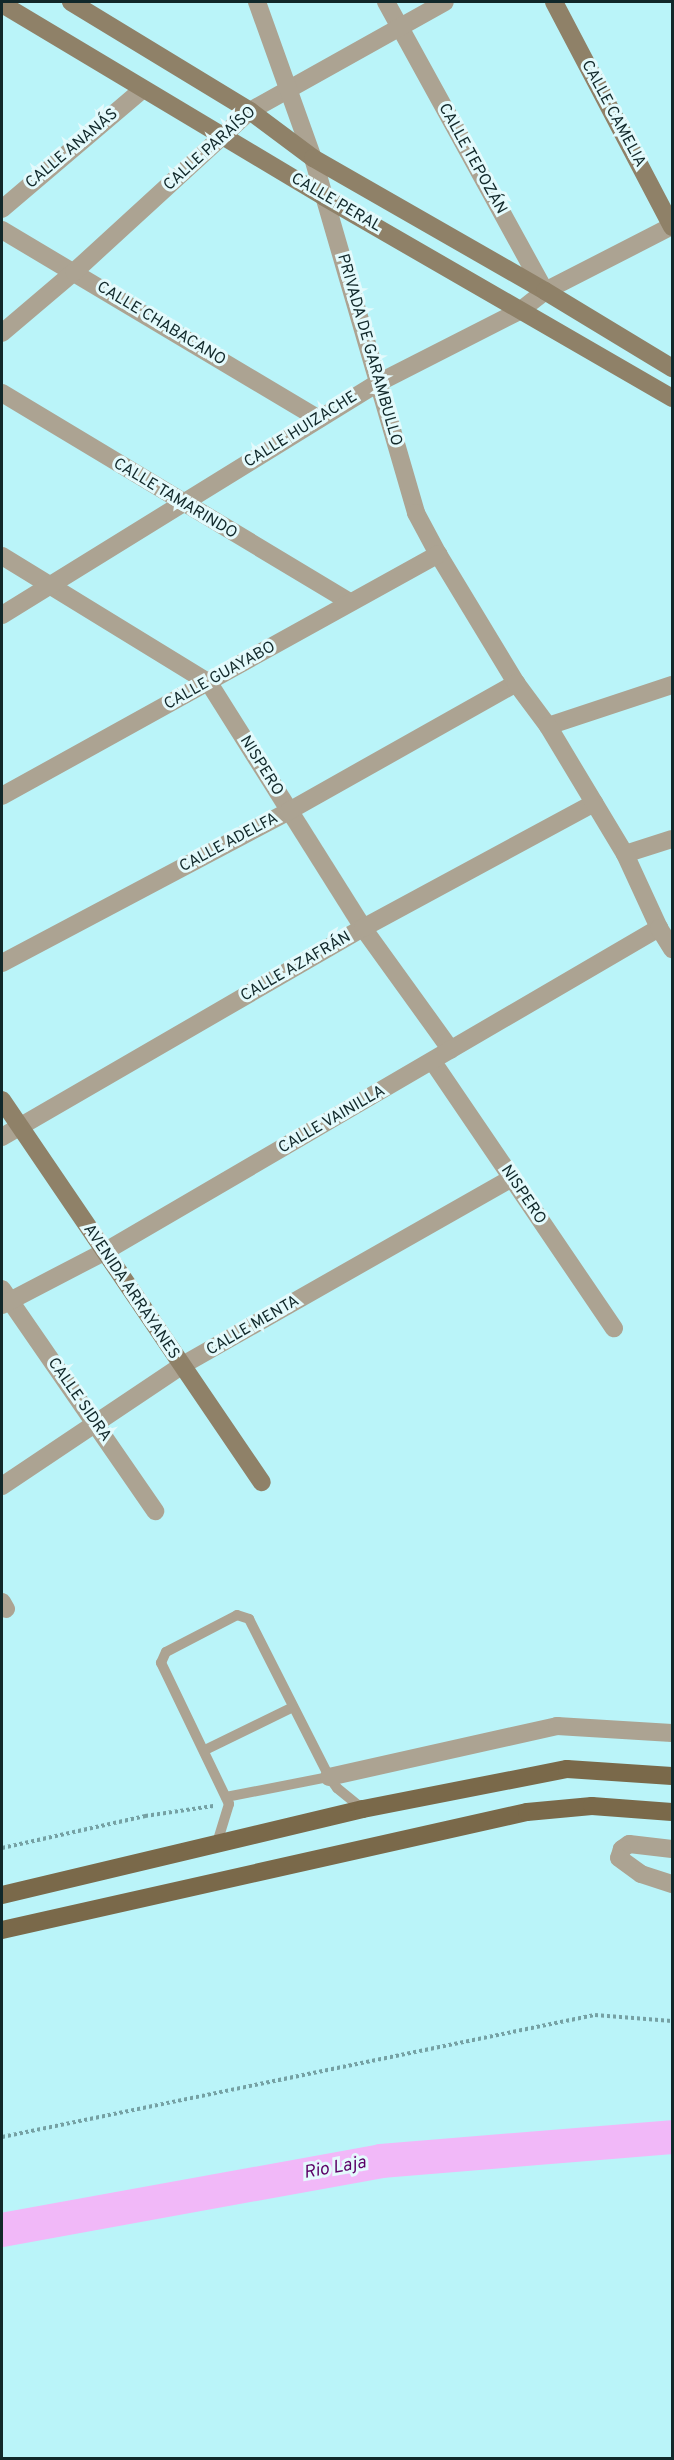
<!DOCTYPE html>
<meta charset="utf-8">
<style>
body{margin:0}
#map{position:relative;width:674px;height:2460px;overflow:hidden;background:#baf4f9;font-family:Overpass,sans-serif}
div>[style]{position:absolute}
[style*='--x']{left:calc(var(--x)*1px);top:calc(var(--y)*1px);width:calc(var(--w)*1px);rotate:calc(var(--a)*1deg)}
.river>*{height:34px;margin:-17px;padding:0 17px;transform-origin:17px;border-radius:17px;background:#f1b8f8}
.path>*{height:4px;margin-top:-2px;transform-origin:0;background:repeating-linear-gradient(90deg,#75a1a4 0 3px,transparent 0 6px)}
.service>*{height:10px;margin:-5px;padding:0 5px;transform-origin:5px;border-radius:5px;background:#aca392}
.minor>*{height:18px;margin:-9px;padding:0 9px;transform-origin:9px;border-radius:9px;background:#aca392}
.tertiary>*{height:18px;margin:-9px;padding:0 9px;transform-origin:9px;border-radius:9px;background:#aca392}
.secondary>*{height:18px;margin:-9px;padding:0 9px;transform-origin:9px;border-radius:9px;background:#8f8168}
.primary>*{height:18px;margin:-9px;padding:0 9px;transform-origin:9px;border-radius:9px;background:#7a694a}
span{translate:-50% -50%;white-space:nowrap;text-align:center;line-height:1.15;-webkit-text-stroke:6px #e4fafc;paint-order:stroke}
.street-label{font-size:16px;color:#11282a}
.water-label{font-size:18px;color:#5b0066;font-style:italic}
.frame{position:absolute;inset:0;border:3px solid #11282a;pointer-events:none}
</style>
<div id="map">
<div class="river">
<i style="--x:2;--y:2230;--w:385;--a:-10.3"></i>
<i style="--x:381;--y:2161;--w:292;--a:-4.7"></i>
</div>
<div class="path">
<i style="--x:2;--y:1848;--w:147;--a:-12.6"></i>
<i style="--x:145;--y:1816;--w:69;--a:-8.4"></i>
<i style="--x:2;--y:2137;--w:605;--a:-11.63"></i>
<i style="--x:595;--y:2015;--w:77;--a:4.5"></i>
</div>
<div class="service">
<i style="--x:205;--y:1750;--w:98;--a:-26"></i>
<i style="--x:226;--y:1797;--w:105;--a:-11"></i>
<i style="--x:217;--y:1843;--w:41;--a:-72.9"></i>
<i style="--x:229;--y:1804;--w:157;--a:-115.7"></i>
<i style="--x:161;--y:1663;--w:12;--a:-66"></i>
<i style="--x:166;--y:1652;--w:80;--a:-27.5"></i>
<i style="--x:237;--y:1615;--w:13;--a:18"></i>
<i style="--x:249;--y:1619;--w:177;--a:63.1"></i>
<i style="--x:329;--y:1777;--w:14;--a:54"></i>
<i style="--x:337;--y:1788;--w:33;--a:39"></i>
</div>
<div class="minor">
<i style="--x:386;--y:2;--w:330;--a:61.2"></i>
<i style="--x:2;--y:209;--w:185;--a:-40.4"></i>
<i style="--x:2;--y:230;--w:369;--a:30.8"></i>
<i style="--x:2;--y:333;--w:94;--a:-40.3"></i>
<i style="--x:74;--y:272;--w:239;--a:-42.5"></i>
<i style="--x:250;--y:111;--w:223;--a:-29.2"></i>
<i style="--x:2;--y:393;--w:406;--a:31"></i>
<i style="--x:2;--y:556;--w:243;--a:31.5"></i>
<i style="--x:209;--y:683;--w:289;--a:57.8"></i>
<i style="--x:363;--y:928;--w:150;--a:54.2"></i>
<i style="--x:2;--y:615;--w:442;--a:-31.7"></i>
<i style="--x:378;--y:383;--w:161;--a:-27"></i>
<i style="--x:521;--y:310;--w:31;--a:-38"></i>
<i style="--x:545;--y:291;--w:143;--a:-27.1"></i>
<i style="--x:548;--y:726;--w:131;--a:-18.3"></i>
<i style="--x:625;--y:854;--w:49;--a:-17.7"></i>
<i style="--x:2;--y:963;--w:325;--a:-27.9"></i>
<i style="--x:289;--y:811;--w:261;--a:-29.4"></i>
<i style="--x:433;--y:1062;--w:322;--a:55.8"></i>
<i style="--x:2;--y:1137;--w:417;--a:-30.1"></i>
<i style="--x:363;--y:928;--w:263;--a:-28.4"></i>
<i style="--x:2;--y:1289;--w:270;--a:55.4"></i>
<i style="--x:2;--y:1305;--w:115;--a:-27.5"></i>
<i style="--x:104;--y:1252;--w:643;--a:-30.28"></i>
<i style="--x:2;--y:1486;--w:216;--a:-33.8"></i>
<i style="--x:181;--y:1366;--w:381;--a:-29.6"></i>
<i style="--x:2;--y:1602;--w:8;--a:60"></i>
<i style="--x:672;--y:1849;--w:43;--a:-173.4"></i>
<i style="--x:629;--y:1844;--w:9;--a:144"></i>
<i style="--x:622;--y:1849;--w:9;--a:108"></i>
<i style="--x:619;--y:1858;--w:27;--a:36"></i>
<i style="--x:641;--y:1874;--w:33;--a:18"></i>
</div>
<div class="tertiary">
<i style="--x:257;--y:2;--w:166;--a:70.3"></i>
<i style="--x:313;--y:158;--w:370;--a:73.8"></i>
<i style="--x:416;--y:513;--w:47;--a:61.8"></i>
<i style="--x:438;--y:554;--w:151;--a:58.8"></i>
<i style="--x:516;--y:683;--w:54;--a:53.3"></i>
<i style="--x:548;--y:726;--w:149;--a:59"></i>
<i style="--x:625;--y:854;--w:81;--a:65.3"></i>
<i style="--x:659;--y:928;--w:25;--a:58"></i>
<i style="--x:2;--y:796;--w:499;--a:-29"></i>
<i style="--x:329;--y:1777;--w:234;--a:-12.6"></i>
<i style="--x:557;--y:1726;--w:115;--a:3.5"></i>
</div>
<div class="secondary">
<i style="--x:71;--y:2;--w:210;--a:31.3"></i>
<i style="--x:250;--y:111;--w:79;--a:36.7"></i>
<i style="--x:313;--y:158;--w:267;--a:29.8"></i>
<i style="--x:545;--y:291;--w:149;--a:31.2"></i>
<i style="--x:554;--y:2;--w:254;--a:62.3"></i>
<i style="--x:2;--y:4;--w:375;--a:30.9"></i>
<i style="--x:324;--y:197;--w:402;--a:30"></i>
<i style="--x:2;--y:1100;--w:462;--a:55.8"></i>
</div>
<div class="primary">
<i style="--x:2;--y:1895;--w:371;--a:-13.4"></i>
<i style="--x:363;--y:1809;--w:208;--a:-11.1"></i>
<i style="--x:567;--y:1769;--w:105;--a:3.8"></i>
<i style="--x:2;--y:1930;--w:538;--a:-12.67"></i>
<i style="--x:527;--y:1812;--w:65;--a:-5.3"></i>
<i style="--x:592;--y:1806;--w:80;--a:4.3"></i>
</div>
<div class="street-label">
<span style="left:613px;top:114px;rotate:62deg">CALLE CAMELIA</span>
<span style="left:72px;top:149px;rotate:-40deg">CALLE ANANÁS</span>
<span style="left:210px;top:149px;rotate:-42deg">CALLE PARAÍSO</span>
<span style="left:472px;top:159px;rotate:61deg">CALLE TEPOZÁN</span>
<span style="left:336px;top:203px;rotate:30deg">CALLE PERAL</span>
<span style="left:161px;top:324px;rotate:31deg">CALLE CHABACANO</span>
<span style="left:369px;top:350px;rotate:74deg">PRIVADA DE GARAMBULLO</span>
<span style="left:301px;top:430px;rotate:-32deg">CALLE HUIZACHE</span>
<span style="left:175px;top:499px;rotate:31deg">CALLE TAMARINDO</span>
<span style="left:220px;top:676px;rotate:-29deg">CALLE GUAYABO</span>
<span style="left:261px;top:766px;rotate:58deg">NISPERO</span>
<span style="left:229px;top:843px;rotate:-28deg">CALLE ADELFA</span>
<span style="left:296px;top:967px;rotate:-30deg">CALLE AZAFRÁN</span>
<span style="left:332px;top:1120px;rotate:-30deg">CALLE VAINILLA</span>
<span style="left:523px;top:1195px;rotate:56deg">NISPERO</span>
<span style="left:131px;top:1292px;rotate:56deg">AVENIDA ARRAYANES</span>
<span style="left:253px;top:1326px;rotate:-30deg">CALLE MENTA</span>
<span style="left:79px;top:1400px;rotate:55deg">CALLE SIDRA</span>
</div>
<div class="water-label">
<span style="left:335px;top:2169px;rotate:-10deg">Rio Laja</span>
</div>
<div class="frame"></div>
</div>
